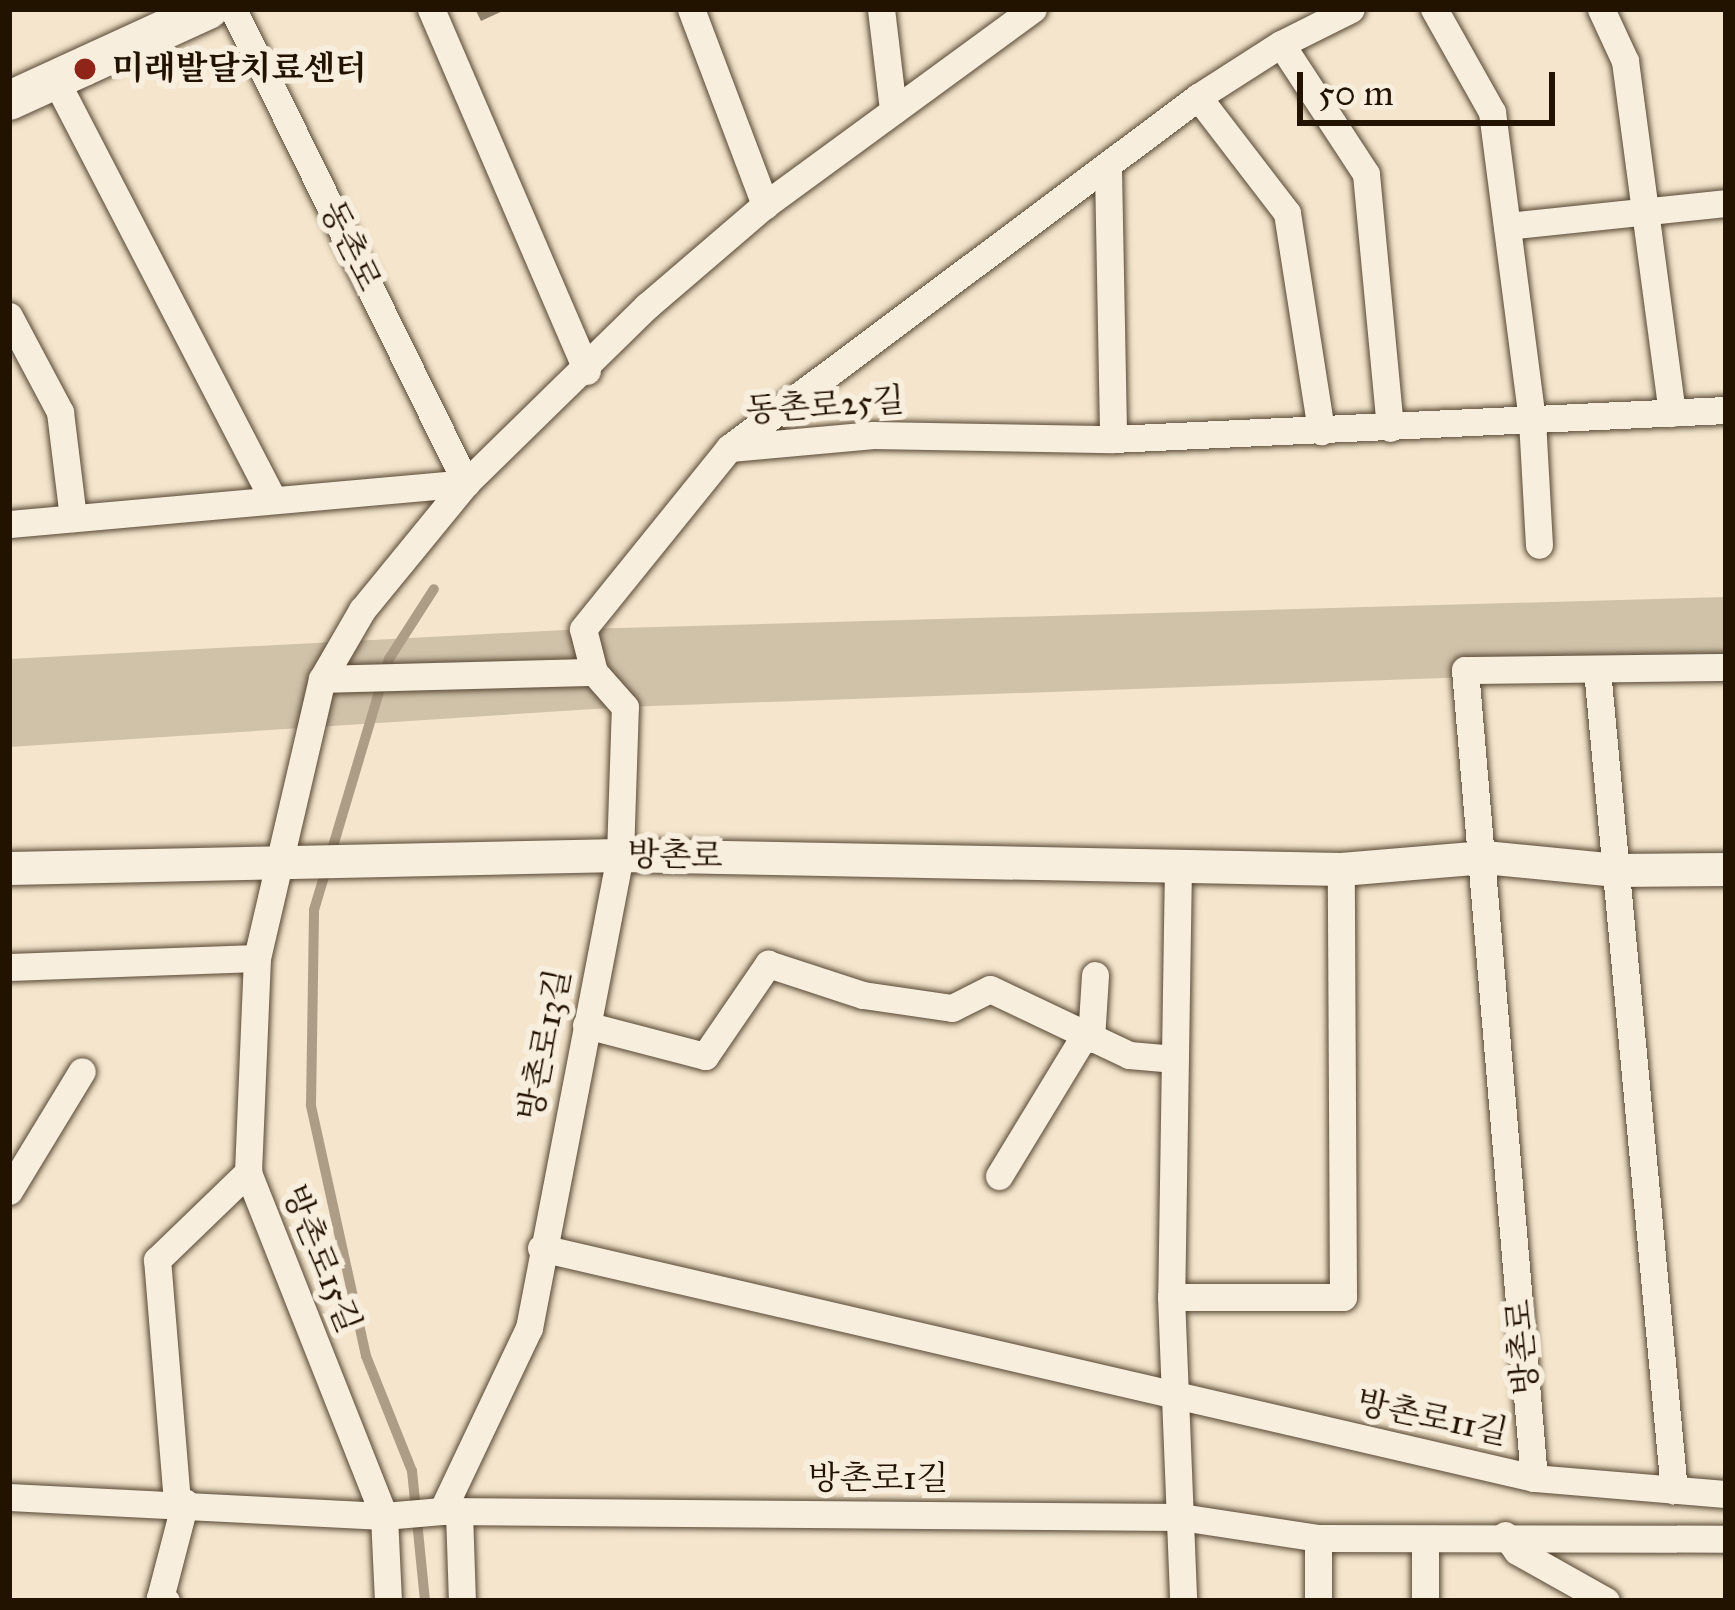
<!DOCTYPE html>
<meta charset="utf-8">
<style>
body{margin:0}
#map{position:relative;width:1735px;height:1610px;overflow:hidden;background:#f4e5cc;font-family:"IM FELL Great Primer","Noto Serif KR",serif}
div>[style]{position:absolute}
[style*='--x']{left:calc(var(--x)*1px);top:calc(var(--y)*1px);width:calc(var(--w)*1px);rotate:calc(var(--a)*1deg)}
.green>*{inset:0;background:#d0c1a9}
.stream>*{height:10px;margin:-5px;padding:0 5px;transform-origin:5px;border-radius:5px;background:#ad9d87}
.building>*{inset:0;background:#8f806a}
.roads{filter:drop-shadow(0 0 3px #564733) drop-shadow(0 0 3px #564733)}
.minor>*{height:27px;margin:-13.5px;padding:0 13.5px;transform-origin:13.5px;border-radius:13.5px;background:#f8eede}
.tertiary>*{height:33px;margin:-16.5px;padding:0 16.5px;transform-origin:16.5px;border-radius:16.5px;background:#f8eede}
.secondary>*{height:39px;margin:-19.5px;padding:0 19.5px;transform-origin:19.5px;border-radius:19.5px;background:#f8eede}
.dots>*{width:33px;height:33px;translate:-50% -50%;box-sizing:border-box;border:6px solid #f8eede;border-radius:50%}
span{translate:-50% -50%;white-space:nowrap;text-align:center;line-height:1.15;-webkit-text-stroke:12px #f8eede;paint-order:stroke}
.poi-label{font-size:33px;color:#221200;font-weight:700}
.left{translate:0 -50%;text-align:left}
.street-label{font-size:33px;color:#221200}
.frame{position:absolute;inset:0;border:12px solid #221200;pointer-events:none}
.scale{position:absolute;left:1297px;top:72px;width:258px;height:54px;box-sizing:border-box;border:6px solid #221200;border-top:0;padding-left:15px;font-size:36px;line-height:42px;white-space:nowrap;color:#221200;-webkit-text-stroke:9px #f8eede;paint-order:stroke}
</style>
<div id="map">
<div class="green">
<i style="clip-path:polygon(1726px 597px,1726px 668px,625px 707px,9px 747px,9px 659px,583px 629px)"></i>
</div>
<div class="stream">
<i style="--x:425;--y:1601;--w:131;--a:-95.7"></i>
<i style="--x:412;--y:1471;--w:124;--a:-111.8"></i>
<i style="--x:366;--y:1356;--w:257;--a:-102.4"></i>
<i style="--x:311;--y:1105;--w:195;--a:-89.1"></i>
<i style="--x:314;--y:910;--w:262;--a:-73.4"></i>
<i style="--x:389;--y:659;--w:83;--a:-57.3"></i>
</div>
<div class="building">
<i style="clip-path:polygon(475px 9px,507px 9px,481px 21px)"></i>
</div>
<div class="roads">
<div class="minor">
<i style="--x:431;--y:9;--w:394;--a:66.7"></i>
<i style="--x:691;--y:9;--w:210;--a:69.3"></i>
<i style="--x:881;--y:9;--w:102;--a:83.2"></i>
<i style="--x:1434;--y:9;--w:118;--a:60.6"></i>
<i style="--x:1492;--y:112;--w:311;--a:82.6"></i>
<i style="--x:1532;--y:420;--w:125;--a:86.8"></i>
<i style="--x:1601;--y:9;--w:57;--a:65.2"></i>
<i style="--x:1625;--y:61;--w:355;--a:82.4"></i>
<i style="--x:1281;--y:44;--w:155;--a:56.8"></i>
<i style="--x:1366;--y:174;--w:255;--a:84.6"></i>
<i style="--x:55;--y:79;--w:474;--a:62.6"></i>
<i style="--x:1198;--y:97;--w:146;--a:52.5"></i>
<i style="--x:1287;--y:213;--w:221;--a:81.1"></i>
<i style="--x:1108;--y:170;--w:269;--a:88.9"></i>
<i style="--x:1507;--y:226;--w:220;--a:-6"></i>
<i style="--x:9;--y:316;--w:109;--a:62"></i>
<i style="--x:60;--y:412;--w:107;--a:83"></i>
<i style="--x:730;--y:448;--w:144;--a:-5.2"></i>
<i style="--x:873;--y:435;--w:240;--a:1"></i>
<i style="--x:1113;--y:439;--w:614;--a:-2.71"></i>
<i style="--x:9;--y:524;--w:459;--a:-5.1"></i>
<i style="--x:466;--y:483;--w:528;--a:-116.18"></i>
<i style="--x:1597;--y:670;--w:824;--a:84.64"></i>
<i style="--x:322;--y:679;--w:272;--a:-1.5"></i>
<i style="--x:1178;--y:865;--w:432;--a:90.9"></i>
<i style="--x:1171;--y:1297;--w:304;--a:87.7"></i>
<i style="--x:9;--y:967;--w:248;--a:-2.1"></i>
<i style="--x:586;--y:1025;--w:123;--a:14.6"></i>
<i style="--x:705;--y:1056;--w:112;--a:-55.6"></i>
<i style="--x:768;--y:964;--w:100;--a:18.1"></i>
<i style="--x:863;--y:995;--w:90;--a:8.3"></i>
<i style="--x:952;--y:1008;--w:42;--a:-26.6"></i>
<i style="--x:990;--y:989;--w:154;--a:25.4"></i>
<i style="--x:1129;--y:1055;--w:46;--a:5"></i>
<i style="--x:1091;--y:1039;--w:64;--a:-86.4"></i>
<i style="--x:999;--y:1176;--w:164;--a:-58.7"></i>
<i style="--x:9;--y:1191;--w:140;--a:-58.7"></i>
<i style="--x:541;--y:1248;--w:1019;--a:13.04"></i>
<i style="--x:1534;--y:1478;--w:193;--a:4.8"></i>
<i style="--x:1171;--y:1297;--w:172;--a:0"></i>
<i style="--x:1343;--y:1297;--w:428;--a:-90.3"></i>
<i style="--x:1534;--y:1478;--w:811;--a:-94.88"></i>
<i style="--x:1465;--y:670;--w:261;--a:-0.7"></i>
<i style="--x:9;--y:1497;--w:375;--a:2.9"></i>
<i style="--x:384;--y:1516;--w:58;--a:-4.9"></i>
<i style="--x:442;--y:1511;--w:739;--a:0.47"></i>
<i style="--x:1181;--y:1517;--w:139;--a:8.7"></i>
<i style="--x:1318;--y:1538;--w:408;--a:0.1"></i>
<i style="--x:177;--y:1502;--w:243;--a:-94.7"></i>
<i style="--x:157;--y:1260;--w:127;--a:-44"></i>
<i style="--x:442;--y:1511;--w:203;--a:-64.6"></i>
<i style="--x:529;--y:1328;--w:482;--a:-79.1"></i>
<i style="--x:620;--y:855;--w:148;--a:-88.1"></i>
<i style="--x:625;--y:707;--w:47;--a:-131.5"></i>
<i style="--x:594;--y:672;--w:44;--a:-104.3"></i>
<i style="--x:583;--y:629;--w:233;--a:-51.1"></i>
<i style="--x:729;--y:448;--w:586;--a:-36.81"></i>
<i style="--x:1198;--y:97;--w:98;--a:-32.6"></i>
<i style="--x:1281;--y:44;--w:78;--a:-26.6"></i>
<i style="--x:459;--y:1512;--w:89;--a:88.1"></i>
<i style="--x:1505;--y:1535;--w:20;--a:53"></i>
<i style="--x:1517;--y:1551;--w:102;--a:29.3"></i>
<i style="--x:1318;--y:1538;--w:63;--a:90"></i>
<i style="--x:166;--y:1601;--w:7;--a:-153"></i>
<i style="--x:160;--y:1598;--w:99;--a:-75.4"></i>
<i style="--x:388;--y:1601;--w:85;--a:-92.7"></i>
<i style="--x:384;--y:1516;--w:370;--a:-111.6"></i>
<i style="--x:248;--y:1172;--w:214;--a:-87.6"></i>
<i style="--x:257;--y:958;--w:286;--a:-76.9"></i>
<i style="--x:322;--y:679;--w:80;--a:-59.9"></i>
<i style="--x:362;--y:610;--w:164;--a:-50.7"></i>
<i style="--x:466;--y:483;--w:253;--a:-44.4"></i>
<i style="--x:647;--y:306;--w:155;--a:-40.6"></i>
<i style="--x:765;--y:205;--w:332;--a:-36.2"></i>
<i style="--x:1425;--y:1601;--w:61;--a:-90"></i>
</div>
<div class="tertiary">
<i style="--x:9;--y:868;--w:611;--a:-1.22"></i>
<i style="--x:620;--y:855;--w:721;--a:1.11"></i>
<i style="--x:1341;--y:869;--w:144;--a:-4.8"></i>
<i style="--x:1484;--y:857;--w:133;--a:5.6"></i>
<i style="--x:1616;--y:870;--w:110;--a:-0.5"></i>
</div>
<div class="secondary">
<i style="--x:9;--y:100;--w:219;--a:-24.6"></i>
</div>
</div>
<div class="dots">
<i style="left:85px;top:69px;background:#8f2418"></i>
</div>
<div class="poi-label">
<span class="left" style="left:112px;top:69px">미래발달치료센터</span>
</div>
<div class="street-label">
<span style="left:350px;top:246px;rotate:64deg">동촌로</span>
<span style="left:825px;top:406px;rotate:-4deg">동촌로25길</span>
<span style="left:675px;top:856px;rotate:1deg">방촌로</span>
<span style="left:545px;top:1045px;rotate:-79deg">방촌로13길</span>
<span style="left:321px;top:1259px;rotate:68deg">방촌로15길</span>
<span style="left:1523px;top:1347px;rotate:-95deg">방촌로</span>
<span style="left:1432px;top:1418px;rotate:12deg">방촌로11길</span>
<span style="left:878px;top:1479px">방촌로1길</span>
</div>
<div class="frame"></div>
<div class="scale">50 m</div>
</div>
